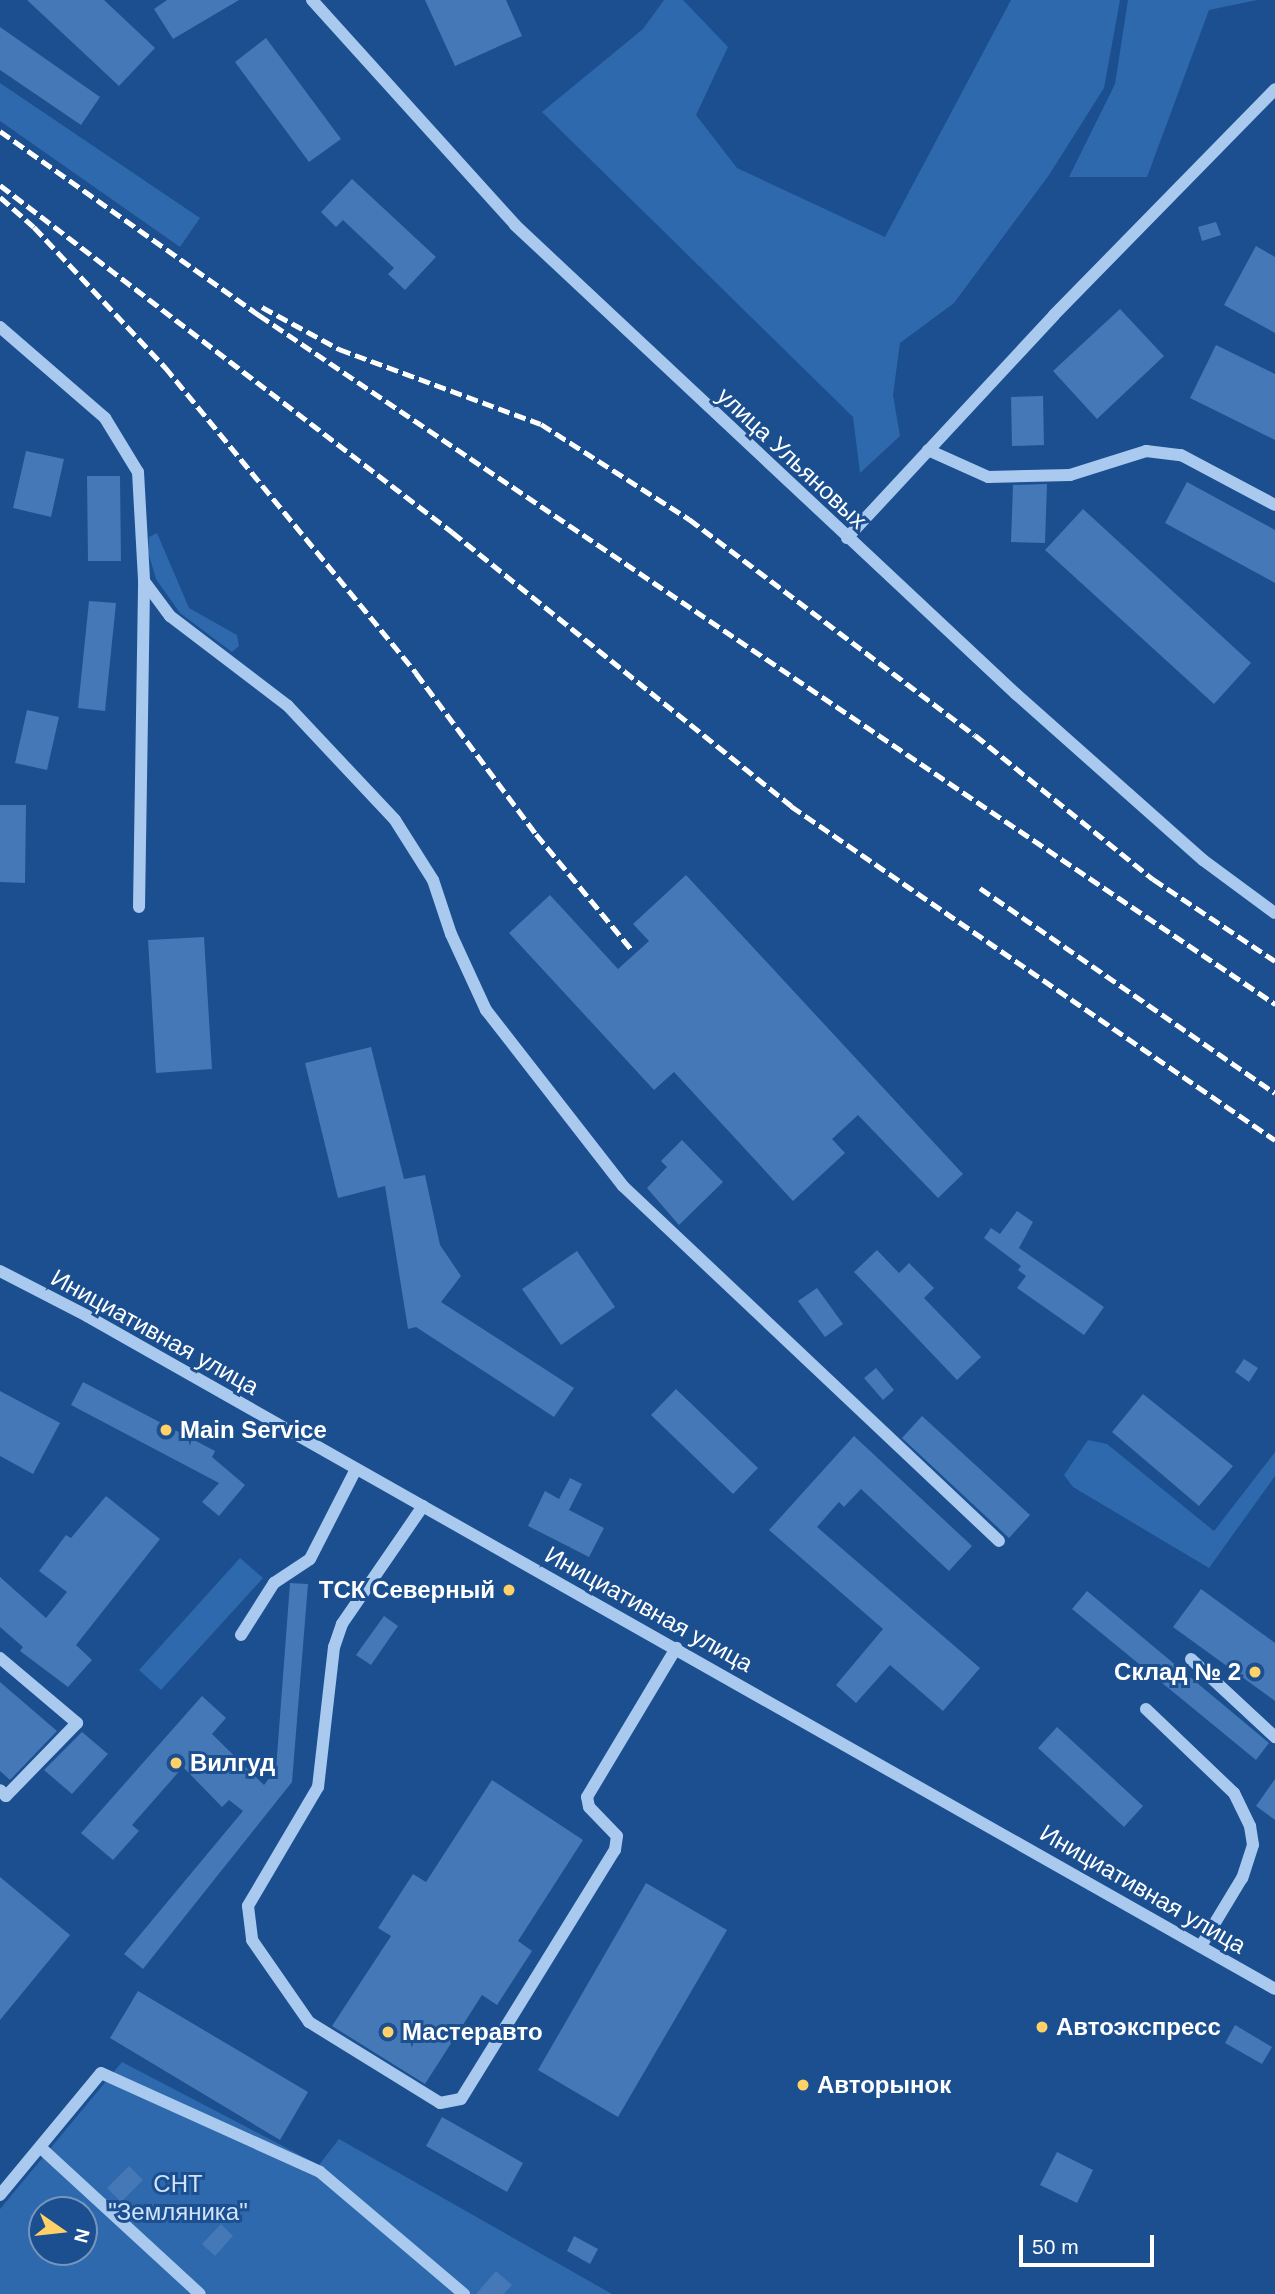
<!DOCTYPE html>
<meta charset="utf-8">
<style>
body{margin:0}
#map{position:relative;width:1275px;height:2294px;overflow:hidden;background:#1b4f8f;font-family:Arial,sans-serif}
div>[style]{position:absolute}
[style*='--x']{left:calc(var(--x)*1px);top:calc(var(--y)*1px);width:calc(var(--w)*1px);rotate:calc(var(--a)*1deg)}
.green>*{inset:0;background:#2e69ad}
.building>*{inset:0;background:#4478b7}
.minor>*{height:12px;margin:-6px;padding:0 6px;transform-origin:6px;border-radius:6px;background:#a9c9ee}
.rail>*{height:5px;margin-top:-2.5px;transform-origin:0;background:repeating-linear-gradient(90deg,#fff 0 12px,transparent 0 17px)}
.dots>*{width:19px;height:19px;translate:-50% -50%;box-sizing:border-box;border:4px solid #1b4f8f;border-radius:50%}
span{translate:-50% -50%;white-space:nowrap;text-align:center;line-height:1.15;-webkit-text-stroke:6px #1b4f8f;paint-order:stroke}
.street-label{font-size:24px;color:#fff}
.poi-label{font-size:24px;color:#fff;font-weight:700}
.left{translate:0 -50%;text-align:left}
.right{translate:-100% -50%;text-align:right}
.park-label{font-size:24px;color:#cfe3fa}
.north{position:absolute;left:28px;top:2196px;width:70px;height:70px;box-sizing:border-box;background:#1b4f8f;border:2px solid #7695bc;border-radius:50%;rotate:104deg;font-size:19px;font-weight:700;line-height:28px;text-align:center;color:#fff}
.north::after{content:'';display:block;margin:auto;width:24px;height:32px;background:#ffd166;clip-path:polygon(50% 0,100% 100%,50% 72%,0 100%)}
.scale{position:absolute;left:1019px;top:2235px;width:135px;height:32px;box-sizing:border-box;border:4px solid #fff;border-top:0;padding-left:9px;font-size:21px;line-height:24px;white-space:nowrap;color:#fff;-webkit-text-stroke:5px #1b4f8f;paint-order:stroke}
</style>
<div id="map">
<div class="green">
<i style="clip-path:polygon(664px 0,683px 0,728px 47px,696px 115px,737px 168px,885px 237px,1011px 0,1120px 0,1104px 88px,1049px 175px,954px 303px,900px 343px,893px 395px,900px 436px,860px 473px,853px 417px,542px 112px,643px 29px)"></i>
<i style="clip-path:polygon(1128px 0,1257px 0,1209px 10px,1147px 177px,1069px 177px,1115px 84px)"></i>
<i style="clip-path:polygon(0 83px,200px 218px,180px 247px,0 121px)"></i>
<i style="clip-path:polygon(157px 533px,189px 608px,237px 635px,239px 646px,232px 652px,180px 613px,156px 579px,148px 552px,149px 537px)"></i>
<i style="clip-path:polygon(1088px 1440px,1107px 1444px,1214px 1531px,1275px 1452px,1275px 1476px,1209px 1568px,1073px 1487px,1064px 1475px)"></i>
<i style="clip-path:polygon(240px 1558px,263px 1578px,161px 1690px,139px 1670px)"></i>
<i style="clip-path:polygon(evenodd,122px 2062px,319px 2165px,339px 2139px,612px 2294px,0 2294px,0 2209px,122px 2062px,42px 2210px,84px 2210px,84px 2252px,42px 2252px,42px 2210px)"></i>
</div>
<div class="building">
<i style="clip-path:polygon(27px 0,104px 0,155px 48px,119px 86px)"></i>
<i style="clip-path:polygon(167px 0,239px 0,173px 39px,154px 9px)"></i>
<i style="clip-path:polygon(425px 0,506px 0,522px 36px,455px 66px)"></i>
<i style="clip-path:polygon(0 27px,100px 97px,81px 125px,0 70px)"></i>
<i style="clip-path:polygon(266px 38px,341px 139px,309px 162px,235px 62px)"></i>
<i style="clip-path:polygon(352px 179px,436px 257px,405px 290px,388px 274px,394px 268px,343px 220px,336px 227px,321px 212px)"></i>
<i style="clip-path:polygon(1216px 222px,1221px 235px,1202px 241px,1198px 227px)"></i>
<i style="clip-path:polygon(1256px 246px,1275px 257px,1275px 333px,1224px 305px)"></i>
<i style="clip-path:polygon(1120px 309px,1164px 356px,1097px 419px,1053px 371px)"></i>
<i style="clip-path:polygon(1216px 345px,1275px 374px,1275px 440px,1190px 398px)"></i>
<i style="clip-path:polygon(1043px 396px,1044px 445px,1012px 446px,1011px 397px)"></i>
<i style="clip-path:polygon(26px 451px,64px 459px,51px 517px,13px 508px)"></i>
<i style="clip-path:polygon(87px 476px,120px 476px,121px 561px,88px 561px)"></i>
<i style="clip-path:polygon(1187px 482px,1275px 530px,1275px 583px,1165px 523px)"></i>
<i style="clip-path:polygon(1047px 484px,1045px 543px,1011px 542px,1013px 485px)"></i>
<i style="clip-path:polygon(1083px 509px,1251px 663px,1214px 704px,1045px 550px)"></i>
<i style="clip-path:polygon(89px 601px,116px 603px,105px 711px,78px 708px)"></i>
<i style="clip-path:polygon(27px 710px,59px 717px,47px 770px,15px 763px)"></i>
<i style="clip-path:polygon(0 805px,26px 805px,25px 883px,0 882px)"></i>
<i style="clip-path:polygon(686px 875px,963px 1174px,938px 1198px,858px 1115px,832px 1139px,845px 1153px,793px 1201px,674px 1072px,654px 1090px,509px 933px,550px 895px,618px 969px,649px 941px,633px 924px)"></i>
<i style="clip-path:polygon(204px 937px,212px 1069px,156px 1073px,148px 940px)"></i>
<i style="clip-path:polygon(371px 1047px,404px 1179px,425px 1175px,440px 1245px,461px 1276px,441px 1302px,574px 1388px,554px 1417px,416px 1327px,408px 1329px,385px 1186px,338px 1198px,305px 1063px)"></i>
<i style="clip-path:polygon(682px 1140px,723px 1182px,679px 1225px,647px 1188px,667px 1167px,661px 1161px)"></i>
<i style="clip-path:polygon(1017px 1211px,1033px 1222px,1019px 1248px,1104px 1307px,1084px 1335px,1017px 1288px,1026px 1276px,1018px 1270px,1021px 1266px,984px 1238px,991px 1228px,1000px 1234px)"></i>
<i style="clip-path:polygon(877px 1250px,899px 1273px,909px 1263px,934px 1288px,924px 1298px,981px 1357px,957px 1380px,854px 1272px)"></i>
<i style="clip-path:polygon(577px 1251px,615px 1307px,561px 1345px,522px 1289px)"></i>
<i style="clip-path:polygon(817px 1288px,843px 1324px,825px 1337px,798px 1301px)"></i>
<i style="clip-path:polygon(1244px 1359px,1258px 1368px,1249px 1382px,1235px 1372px)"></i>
<i style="clip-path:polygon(876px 1368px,894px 1390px,883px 1400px,864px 1378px)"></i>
<i style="clip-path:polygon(83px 1382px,215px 1451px,212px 1457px,245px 1485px,219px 1516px,202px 1502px,219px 1483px,71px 1405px)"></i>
<i style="clip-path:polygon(676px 1389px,758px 1468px,733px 1494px,651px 1415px)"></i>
<i style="clip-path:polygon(0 1391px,60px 1423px,33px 1474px,0 1456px)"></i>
<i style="clip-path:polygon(1143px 1394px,1233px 1466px,1199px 1506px,1112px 1432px)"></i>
<i style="clip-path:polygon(922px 1416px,1030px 1515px,1009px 1538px,902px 1438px)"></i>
<i style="clip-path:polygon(854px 1436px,972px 1546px,949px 1571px,861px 1489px,844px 1507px,839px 1502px,817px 1527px,980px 1668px,943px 1711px,890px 1665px,856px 1703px,836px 1685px,883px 1629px,769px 1530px)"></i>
<i style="clip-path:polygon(570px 1478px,582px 1484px,569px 1510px,604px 1528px,589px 1557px,528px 1526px,545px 1491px,559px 1499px)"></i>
<i style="clip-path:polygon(106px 1496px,160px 1539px,76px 1645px,92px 1660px,68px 1687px,20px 1651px,23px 1647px,0 1627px,0 1577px,46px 1618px,67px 1592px,39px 1571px,66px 1535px,71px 1538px)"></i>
<i style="clip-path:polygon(290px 1583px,308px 1584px,292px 1782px,143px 1969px,124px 1954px,243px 1811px,229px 1800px,222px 1807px,183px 1767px,132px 1825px,139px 1831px,113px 1860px,81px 1833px,202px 1696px,226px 1718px,212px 1734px,264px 1785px,276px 1769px)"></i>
<i style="clip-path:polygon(1201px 1589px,1275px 1643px,1275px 1701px,1173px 1627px)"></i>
<i style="clip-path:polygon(1087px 1591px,1269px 1743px,1256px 1760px,1072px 1609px)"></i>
<i style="clip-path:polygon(384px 1616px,398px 1626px,371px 1665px,356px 1655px)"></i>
<i style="clip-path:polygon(0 1682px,57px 1731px,10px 1780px,0 1771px)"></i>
<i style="clip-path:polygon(1057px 1727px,1143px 1806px,1124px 1827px,1038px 1748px)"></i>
<i style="clip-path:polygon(82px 1732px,108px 1754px,72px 1794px,44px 1770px)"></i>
<i style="clip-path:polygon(1275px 1779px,1275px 1820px,1256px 1806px)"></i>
<i style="clip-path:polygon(492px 1780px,583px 1840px,518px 1941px,532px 1951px,497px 2005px,482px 1995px,425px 2084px,332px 2026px,391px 1936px,378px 1928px,413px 1874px,426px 1882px)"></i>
<i style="clip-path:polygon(0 1877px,70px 1935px,0 2020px)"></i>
<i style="clip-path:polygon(646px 1883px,727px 1930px,618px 2117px,538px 2070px)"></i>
<i style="clip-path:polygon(138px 1991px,308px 2092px,280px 2140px,110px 2038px)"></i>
<i style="clip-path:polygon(1235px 2025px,1272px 2047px,1262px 2064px,1225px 2043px)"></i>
<i style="clip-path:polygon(442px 2117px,523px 2163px,507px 2192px,426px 2146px)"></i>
<i style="clip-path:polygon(1057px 2152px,1093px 2170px,1077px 2203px,1040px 2185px)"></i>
<i style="clip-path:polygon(129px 2166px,143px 2180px,121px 2202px,107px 2188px)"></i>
<i style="clip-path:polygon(221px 2224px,233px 2236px,215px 2256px,202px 2244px)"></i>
<i style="clip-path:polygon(574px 2236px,598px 2249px,590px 2264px,567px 2251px)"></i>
<i style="clip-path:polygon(496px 2271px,512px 2285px,504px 2294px,476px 2294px)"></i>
</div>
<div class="minor">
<i style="--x:312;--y:0;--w:303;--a:47.9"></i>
<i style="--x:515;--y:225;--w:686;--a:43.11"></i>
<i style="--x:1016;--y:694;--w:250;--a:41.6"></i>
<i style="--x:1203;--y:860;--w:89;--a:36.4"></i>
<i style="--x:0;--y:327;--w:139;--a:40.9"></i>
<i style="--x:105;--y:418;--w:63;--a:58.6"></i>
<i style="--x:138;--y:472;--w:109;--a:86.8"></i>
<i style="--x:144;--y:581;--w:44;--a:53.4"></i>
<i style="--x:170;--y:616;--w:148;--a:37.3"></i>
<i style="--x:288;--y:706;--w:156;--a:46.8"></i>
<i style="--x:395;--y:820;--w:71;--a:57.7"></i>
<i style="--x:433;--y:880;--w:57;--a:71.6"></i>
<i style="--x:451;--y:934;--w:84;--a:65.3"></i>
<i style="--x:486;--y:1010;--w:223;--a:52.1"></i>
<i style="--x:623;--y:1186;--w:517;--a:43.35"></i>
<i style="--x:928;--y:450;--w:66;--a:24.2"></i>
<i style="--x:988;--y:477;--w:82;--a:-1.4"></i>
<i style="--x:1070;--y:475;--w:80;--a:-17.5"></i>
<i style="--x:1146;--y:451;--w:35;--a:7"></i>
<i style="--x:1181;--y:455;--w:106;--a:28"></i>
<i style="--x:847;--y:538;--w:304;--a:-47.1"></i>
<i style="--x:1054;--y:315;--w:316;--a:-45.6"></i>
<i style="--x:139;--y:907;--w:326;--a:-89.1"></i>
<i style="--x:0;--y:1271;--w:98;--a:27.3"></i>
<i style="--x:87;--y:1316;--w:1365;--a:29.53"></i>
<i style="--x:423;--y:1506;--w:143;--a:124.5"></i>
<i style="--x:342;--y:1624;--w:24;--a:109"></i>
<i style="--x:334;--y:1647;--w:141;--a:96.5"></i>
<i style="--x:318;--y:1787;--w:138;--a:120.5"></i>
<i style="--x:248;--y:1906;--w:34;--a:83"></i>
<i style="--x:252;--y:1940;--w:100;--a:55.2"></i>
<i style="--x:309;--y:2022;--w:154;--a:31.7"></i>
<i style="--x:440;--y:2103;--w:21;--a:-11"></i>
<i style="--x:461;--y:2099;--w:293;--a:-58.3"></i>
<i style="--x:615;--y:1850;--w:14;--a:-82"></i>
<i style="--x:617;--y:1836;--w:40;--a:-134"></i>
<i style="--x:589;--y:1807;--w:10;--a:-101"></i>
<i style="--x:587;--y:1797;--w:174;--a:-59.1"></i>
<i style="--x:241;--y:1635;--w:62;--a:-57.6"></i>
<i style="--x:274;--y:1583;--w:43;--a:-33.7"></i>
<i style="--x:310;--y:1559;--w:101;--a:-62.9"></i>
<i style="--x:0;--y:1658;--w:101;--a:40.2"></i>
<i style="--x:77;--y:1723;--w:102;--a:134.2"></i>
<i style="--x:6;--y:1796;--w:8;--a:-135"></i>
<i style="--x:1191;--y:1659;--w:115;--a:42.9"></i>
<i style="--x:1146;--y:1709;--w:122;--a:43.7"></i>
<i style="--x:1234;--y:1793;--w:37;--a:64"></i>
<i style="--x:1250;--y:1826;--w:19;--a:81"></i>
<i style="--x:1253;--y:1845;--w:35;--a:108"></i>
<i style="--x:1242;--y:1878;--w:79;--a:121.1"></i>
<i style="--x:40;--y:2147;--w:217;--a:42.6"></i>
<i style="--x:0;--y:2195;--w:158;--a:-50.4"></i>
<i style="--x:101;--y:2073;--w:240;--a:24.3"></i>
<i style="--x:320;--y:2172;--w:189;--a:40.3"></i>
</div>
<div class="rail">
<i style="--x:0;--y:131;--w:318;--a:35.4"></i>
<i style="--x:259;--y:315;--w:1228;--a:34.14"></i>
<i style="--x:0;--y:185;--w:570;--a:37.51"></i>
<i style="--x:452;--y:532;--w:436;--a:38.9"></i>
<i style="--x:791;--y:806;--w:588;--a:34.61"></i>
<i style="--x:0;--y:197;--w:45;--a:41.4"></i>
<i style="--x:34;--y:227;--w:192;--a:46.9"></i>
<i style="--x:165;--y:367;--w:396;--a:50.6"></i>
<i style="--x:416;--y:673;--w:201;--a:53.3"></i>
<i style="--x:536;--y:834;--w:149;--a:50.4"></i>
<i style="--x:262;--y:307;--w:88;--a:28.6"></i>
<i style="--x:339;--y:349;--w:215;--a:20.4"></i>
<i style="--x:541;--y:424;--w:176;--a:32.7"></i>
<i style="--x:689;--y:519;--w:358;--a:37.1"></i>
<i style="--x:975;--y:735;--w:229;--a:39"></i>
<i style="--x:1153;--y:879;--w:147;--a:33.9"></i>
<i style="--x:980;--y:888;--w:359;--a:34.8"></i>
</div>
<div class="dots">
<i style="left:166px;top:1430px;background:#ffd166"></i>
<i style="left:509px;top:1590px;background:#ffd166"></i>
<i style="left:1255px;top:1672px;background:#ffd166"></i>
<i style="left:176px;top:1763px;background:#ffd166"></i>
<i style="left:1042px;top:2027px;background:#ffd166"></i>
<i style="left:388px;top:2032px;background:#ffd166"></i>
<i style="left:803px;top:2085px;background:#ffd166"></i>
</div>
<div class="street-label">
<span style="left:792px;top:458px;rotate:43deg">улица Ульяновых</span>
<span style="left:155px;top:1332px;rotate:29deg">Инициативная улица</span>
<span style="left:649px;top:1609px;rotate:29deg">Инициативная улица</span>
<span style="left:1143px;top:1889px;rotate:30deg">Инициативная улица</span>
</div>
<div class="poi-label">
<span class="left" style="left:180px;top:1430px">Main Service</span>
<span class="right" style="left:495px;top:1590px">ТСК Северный</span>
<span class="right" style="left:1241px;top:1672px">Склад № 2</span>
<span class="left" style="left:190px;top:1763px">Вилгуд</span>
<span class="left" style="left:1056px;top:2027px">Автоэкспресс</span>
<span class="left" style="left:402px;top:2032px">Мастеравто</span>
<span class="left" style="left:817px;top:2085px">Авторынок</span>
</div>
<div class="park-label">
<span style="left:178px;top:2198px">СНТ<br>"Земляника"</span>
</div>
<div class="north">N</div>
<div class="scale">50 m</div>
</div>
